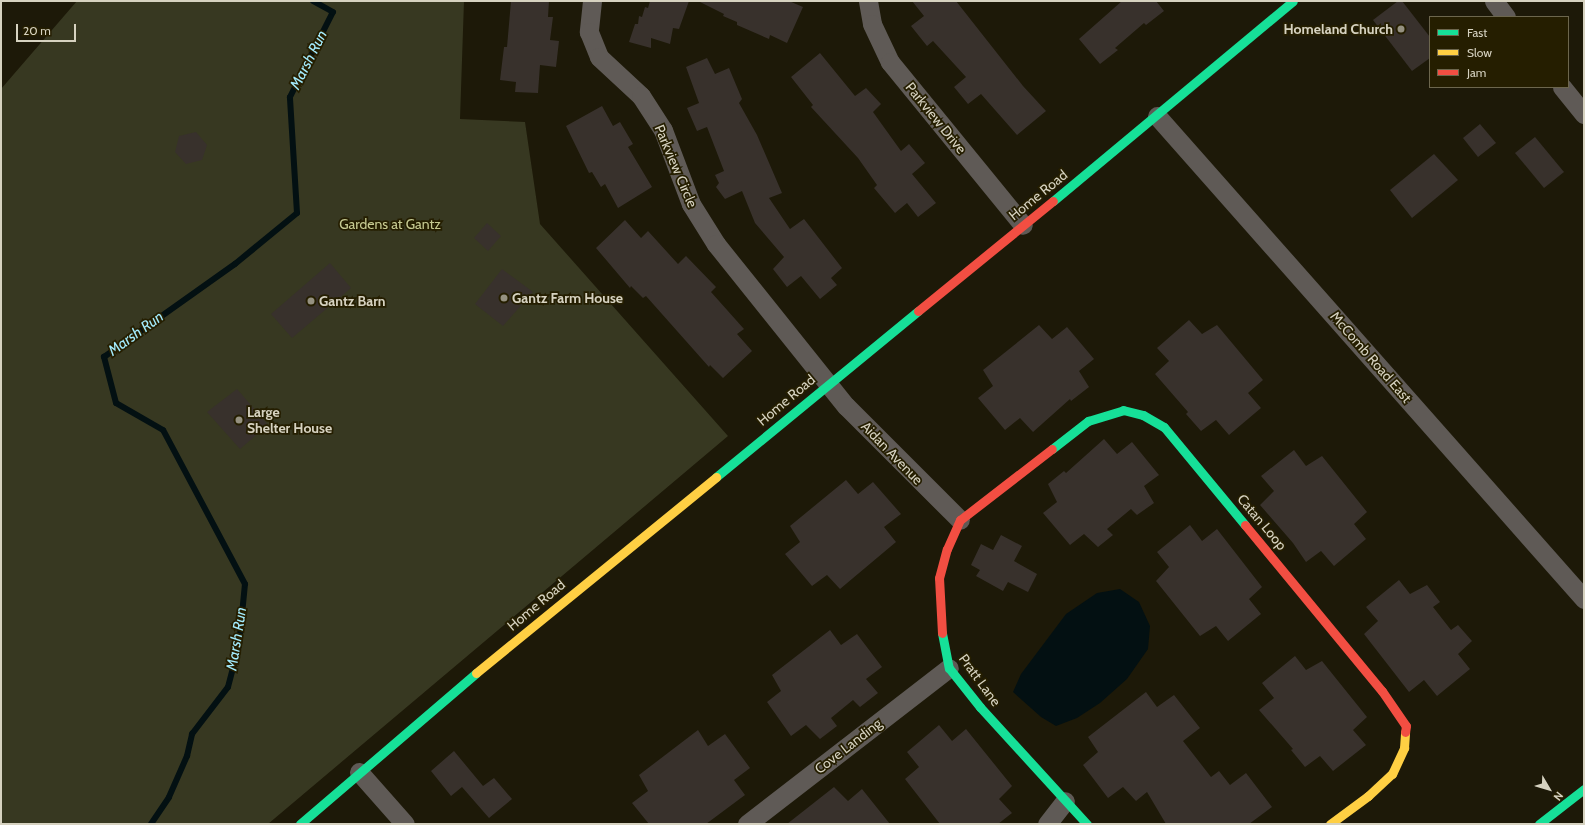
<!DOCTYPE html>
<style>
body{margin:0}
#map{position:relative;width:1585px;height:825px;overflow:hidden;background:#1d1908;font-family:Cabin,sans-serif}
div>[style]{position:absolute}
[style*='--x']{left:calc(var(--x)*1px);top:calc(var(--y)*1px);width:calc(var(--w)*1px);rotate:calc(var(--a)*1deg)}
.green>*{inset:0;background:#373821}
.water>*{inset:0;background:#031012}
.stream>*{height:6px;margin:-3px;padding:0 3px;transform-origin:3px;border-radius:3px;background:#031012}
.building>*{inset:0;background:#38312c}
.street>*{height:19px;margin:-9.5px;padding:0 9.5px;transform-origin:9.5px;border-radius:9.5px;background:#5f5a56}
.fast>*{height:9px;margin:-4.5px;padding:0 4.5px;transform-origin:4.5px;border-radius:4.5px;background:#16e098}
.slow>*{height:9px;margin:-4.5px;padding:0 4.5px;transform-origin:4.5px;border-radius:4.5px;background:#ffcf43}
.jam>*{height:9px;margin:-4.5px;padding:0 4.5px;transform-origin:4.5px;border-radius:4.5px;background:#f24e42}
.dots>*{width:11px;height:11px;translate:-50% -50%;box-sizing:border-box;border:2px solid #251e00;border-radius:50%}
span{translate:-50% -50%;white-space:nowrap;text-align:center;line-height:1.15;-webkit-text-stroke:3.5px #251e00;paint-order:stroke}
.poi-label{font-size:14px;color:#d6d2c0;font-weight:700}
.right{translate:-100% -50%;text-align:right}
.left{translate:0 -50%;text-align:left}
.street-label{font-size:14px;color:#d6d2c0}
.park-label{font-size:14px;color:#c6ca91}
.water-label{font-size:15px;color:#a4ecfd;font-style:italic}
.frame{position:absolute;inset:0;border:2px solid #d6d2c0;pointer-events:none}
.legend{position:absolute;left:1429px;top:16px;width:140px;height:72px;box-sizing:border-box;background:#251e00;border:1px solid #6c664d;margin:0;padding:5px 7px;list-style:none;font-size:12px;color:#d6d2c0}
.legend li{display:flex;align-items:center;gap:8px;height:20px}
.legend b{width:20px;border:1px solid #6c664d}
.north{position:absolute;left:1529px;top:769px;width:40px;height:40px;-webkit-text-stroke:3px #251e00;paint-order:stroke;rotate:128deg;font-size:11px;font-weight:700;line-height:16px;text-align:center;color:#d6d2c0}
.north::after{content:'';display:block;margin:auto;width:14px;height:18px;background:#d6d2c0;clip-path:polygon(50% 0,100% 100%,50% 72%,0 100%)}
.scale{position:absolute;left:16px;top:24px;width:60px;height:18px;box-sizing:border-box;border:2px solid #d6d2c0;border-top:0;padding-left:5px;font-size:12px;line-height:14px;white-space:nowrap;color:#d6d2c0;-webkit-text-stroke:3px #251e00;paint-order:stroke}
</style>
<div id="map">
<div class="green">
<i style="clip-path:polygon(77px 1px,464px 1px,460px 119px,525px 122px,540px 224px,728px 436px,268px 824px,1px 824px,1px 89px)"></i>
</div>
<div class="water">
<i style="clip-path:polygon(1120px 589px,1139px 602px,1150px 626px,1148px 649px,1127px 679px,1100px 703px,1077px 718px,1056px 726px,1041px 717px,1013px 692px,1021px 674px,1066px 614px,1097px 593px)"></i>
</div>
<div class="stream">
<i style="--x:151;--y:824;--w:32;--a:-56"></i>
<i style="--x:169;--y:797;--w:45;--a:-66.3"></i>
<i style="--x:187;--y:756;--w:23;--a:-77"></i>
<i style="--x:192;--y:734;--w:59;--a:-52.5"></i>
<i style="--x:228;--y:687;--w:43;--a:-75.3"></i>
<i style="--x:239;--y:645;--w:61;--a:-84.4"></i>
<i style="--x:245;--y:584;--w:174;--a:-118"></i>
<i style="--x:163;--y:430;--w:54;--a:-150.1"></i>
<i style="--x:116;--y:403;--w:48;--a:-104.6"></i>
<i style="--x:104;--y:357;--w:161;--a:-35.4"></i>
<i style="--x:235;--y:264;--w:80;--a:-39.4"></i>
<i style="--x:297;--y:213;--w:116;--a:-93.5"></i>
<i style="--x:290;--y:97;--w:95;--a:-63.2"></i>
<i style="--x:333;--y:12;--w:23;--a:-151"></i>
</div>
<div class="building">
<i style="clip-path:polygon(511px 1px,549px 1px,548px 17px,553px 17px,550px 40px,559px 41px,556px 67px,540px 65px,538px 93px,515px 92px,516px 82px,500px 80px,504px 47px,507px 47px)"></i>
<i style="clip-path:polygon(650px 1px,689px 1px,679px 29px,673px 28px,670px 44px,651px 38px,651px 48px,629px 42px,635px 24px,638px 24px,639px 16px,642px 17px,645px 7px,648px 8px)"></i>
<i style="clip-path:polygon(698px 1px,789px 1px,803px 7px,787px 43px,770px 35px,769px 39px,737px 25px,737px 22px,723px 16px,724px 14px)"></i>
<i style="clip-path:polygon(912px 1px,956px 1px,1023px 86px,1046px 111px,1017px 135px,981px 94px,968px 104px,954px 87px,966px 77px,933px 41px,927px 46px,911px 26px,924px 16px)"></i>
<i style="clip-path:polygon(1122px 1px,1156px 1px,1164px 11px,1146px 25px,1144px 23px,1115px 48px,1118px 50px,1100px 64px,1079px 39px)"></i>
<i style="clip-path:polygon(1398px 1px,1402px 1px,1430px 37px,1430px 58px,1412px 71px,1373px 20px)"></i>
<i style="clip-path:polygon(820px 53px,855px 96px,866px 88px,881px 104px,873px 112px,901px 151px,909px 144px,925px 163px,912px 174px,936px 203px,918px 217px,907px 203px,895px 213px,874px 188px,877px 185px,858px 158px,811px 107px,813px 105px,791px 77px)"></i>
<i style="clip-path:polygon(707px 58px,715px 74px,729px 68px,742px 99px,739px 103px,757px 135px,782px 193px,769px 198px,790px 229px,804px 219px,842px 268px,831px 278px,837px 285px,820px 299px,801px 276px,787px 287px,773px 269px,784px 257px,755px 223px,742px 191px,725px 199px,716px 187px,719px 183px,715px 175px,724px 171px,707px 127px,697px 131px,687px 108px,699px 103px,686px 67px)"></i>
<i style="clip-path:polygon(602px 106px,613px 126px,620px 122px,633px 144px,628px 147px,652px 187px,618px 208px,605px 184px,601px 187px,592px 172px,589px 173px,566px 126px)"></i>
<i style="clip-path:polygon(1480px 124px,1496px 143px,1478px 157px,1463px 138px)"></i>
<i style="clip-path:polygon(196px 132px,207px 145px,202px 160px,186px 164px,175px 152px,179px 136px)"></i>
<i style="clip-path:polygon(1535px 137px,1564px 172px,1544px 188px,1515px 153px)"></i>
<i style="clip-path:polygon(1434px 154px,1458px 180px,1412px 218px,1390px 190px)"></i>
<i style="clip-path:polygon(625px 220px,641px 238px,648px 231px,678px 264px,686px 256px,716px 287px,711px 292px,744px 329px,737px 334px,752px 351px,723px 378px,710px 365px,709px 367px,646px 296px,643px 298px,631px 286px,630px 288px,596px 248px)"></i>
<i style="clip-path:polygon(487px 223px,501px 236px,488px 251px,474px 238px)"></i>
<i style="clip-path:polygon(330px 263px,351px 288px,292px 338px,271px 314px)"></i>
<i style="clip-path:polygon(502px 269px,533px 292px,503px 326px,475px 304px)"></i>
<i style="clip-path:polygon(1189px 320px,1202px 334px,1217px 325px,1263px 380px,1248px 393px,1261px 408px,1229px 435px,1216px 420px,1201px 431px,1186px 414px,1188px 412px,1155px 374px,1169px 361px,1157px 348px)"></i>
<i style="clip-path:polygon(1039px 325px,1052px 339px,1067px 327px,1094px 359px,1079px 371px,1089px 387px,1071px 401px,1070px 399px,1033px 432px,1020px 418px,1005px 430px,978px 398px,993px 386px,983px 370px)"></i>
<i style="clip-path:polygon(237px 389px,268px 425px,240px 449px,207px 412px)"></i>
<i style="clip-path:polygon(1104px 439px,1117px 454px,1132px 442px,1159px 475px,1144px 486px,1154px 503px,1137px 515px,1131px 509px,1107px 529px,1113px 535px,1098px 547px,1084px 534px,1070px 545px,1043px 513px,1057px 502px,1048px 484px,1064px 471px,1066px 473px)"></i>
<i style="clip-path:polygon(1294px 450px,1306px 466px,1322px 456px,1367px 512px,1354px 524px,1366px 539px,1334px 566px,1321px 551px,1306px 562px,1293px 543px,1260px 505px,1274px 491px,1261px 476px)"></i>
<i style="clip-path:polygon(846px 480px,858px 494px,873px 482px,901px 514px,884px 527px,896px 542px,840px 589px,827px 575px,812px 586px,785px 554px,800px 542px,790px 526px)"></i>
<i style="clip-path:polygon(1190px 525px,1202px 541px,1217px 529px,1262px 587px,1249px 599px,1261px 614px,1228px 641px,1216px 626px,1200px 636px,1156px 581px,1169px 567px,1157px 552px)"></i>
<i style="clip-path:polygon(1001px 535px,1022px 546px,1014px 561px,1037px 574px,1028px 592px,1008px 582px,1003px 591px,976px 576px,980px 570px,971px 565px,981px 544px,993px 550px)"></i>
<i style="clip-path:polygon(1399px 580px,1410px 594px,1427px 585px,1440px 602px,1433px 607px,1451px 630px,1458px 625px,1472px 641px,1458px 654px,1470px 669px,1437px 696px,1424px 680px,1409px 692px,1364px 634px,1378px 621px,1366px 607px)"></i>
<i style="clip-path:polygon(830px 630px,841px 645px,857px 634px,882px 667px,866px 679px,878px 693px,860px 707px,853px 700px,831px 718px,837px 726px,820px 739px,806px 725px,791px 736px,767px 702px,781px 691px,772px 675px)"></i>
<i style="clip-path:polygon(1295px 656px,1306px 670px,1322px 661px,1367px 717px,1353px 730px,1366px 745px,1333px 771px,1320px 756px,1305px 767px,1291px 750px,1293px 749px,1259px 710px,1274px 698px,1262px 683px)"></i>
<i style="clip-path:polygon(1146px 692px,1157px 707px,1174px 695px,1200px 728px,1183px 741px,1211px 777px,1219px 771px,1230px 785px,1246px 773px,1272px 807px,1249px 824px,1166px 824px,1147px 792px,1136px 801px,1123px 787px,1108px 798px,1083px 765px,1098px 752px,1088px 737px)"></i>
<i style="clip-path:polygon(939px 725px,952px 741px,966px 729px,1012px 786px,999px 799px,1012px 813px,998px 824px,940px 824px,905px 779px,919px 767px,907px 752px)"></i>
<i style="clip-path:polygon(698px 730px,708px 746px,725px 734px,750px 768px,734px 780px,745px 795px,706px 824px,649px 824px,632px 803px,648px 791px,639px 775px)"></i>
<i style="clip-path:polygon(454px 751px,483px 786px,494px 778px,512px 799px,489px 818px,462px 787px,451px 796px,431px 771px)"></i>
<i style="clip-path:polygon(834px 787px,848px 801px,862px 789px,890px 824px,787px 824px)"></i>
</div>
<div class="street">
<i style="--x:592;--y:1;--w:31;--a:96"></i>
<i style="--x:589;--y:32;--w:27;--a:68"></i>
<i style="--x:599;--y:57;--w:57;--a:42.9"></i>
<i style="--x:641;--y:96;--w:40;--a:57.1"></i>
<i style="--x:663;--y:130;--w:79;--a:69.3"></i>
<i style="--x:691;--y:204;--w:47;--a:58"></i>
<i style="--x:716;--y:244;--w:208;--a:51.3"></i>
<i style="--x:846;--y:406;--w:161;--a:45"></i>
<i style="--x:868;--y:1;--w:23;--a:80"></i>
<i style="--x:872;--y:24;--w:42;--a:64.7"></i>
<i style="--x:890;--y:62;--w:210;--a:50.8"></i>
<i style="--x:1494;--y:1;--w:20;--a:53"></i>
<i style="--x:1562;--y:87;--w:35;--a:51"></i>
<i style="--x:1157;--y:116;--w:645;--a:48.52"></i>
<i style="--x:359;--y:772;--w:69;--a:48.5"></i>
<i style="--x:747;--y:824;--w:255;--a:-37.7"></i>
<i style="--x:1047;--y:824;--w:29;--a:-52"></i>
</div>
<div class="fast">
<i style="--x:1053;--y:201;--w:312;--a:-39.8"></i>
<i style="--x:1052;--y:449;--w:46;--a:-37.9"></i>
<i style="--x:1088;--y:421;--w:37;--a:-17"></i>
<i style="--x:1123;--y:410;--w:21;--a:14"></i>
<i style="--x:1143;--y:415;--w:24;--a:30"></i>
<i style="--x:1164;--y:427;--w:127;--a:50.4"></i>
<i style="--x:716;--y:477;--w:261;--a:-39.4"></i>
<i style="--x:942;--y:633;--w:36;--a:79"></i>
<i style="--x:949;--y:668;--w:50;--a:51.5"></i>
<i style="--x:980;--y:707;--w:159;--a:47.6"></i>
<i style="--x:300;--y:824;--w:232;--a:-40.6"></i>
<i style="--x:1539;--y:824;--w:57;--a:-37.9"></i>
</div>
<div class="slow">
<i style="--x:476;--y:673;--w:310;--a:-39.2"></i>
<i style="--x:1330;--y:824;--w:47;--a:-36.4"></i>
<i style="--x:1368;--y:796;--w:33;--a:-43"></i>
<i style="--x:1392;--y:774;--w:29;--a:-65"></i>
<i style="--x:1404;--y:748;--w:16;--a:-86"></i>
</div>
<div class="jam">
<i style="--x:918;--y:311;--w:174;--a:-39.2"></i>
<i style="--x:1245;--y:525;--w:215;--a:50.5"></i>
<i style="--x:1382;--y:691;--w:42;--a:55.6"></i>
<i style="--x:1406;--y:726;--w:6;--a:99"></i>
<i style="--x:942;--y:633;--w:55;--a:-93.1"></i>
<i style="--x:939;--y:578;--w:30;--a:-75"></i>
<i style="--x:947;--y:549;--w:32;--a:-66"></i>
<i style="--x:960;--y:520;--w:116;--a:-37.7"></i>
</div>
<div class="dots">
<i style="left:1401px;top:29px;background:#959180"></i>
<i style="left:504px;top:298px;background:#959180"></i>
<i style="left:311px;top:301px;background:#959180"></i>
<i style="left:239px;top:420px;background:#959180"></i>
</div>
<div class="poi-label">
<span class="right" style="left:1393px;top:29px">Homeland Church</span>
<span class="left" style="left:512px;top:298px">Gantz Farm House</span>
<span class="left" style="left:319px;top:301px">Gantz Barn</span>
<span class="left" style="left:247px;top:420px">Large<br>Shelter House</span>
</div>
<div class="street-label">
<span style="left:936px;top:118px;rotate:51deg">Parkview Drive</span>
<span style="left:676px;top:166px;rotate:67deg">Parkview Circle</span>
<span style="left:1038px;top:195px;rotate:-39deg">Home Road</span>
<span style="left:1371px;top:357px;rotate:49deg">McComb Road East</span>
<span style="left:786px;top:400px;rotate:-40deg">Home Road</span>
<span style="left:892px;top:453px;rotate:46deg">Aidan Avenue</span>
<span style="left:1262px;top:522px;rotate:50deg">Catan Loop</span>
<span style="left:536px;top:605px;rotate:-40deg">Home Road</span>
<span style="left:980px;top:680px;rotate:54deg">Pratt Lane</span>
<span style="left:848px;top:746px;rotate:-38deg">Cove Landing</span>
</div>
<div class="park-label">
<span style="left:390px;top:224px">Gardens at Gantz</span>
</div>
<div class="water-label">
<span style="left:309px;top:60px;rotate:-63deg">Marsh Run</span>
<span style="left:136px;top:334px;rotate:-36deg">Marsh Run</span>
<span style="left:237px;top:639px;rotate:-81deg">Marsh Run</span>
</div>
<div class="frame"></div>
<ul class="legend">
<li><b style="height:5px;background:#16e098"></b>Fast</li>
<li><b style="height:5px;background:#ffcf43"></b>Slow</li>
<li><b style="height:5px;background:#f24e42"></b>Jam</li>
</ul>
<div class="north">N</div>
<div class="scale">20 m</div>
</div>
